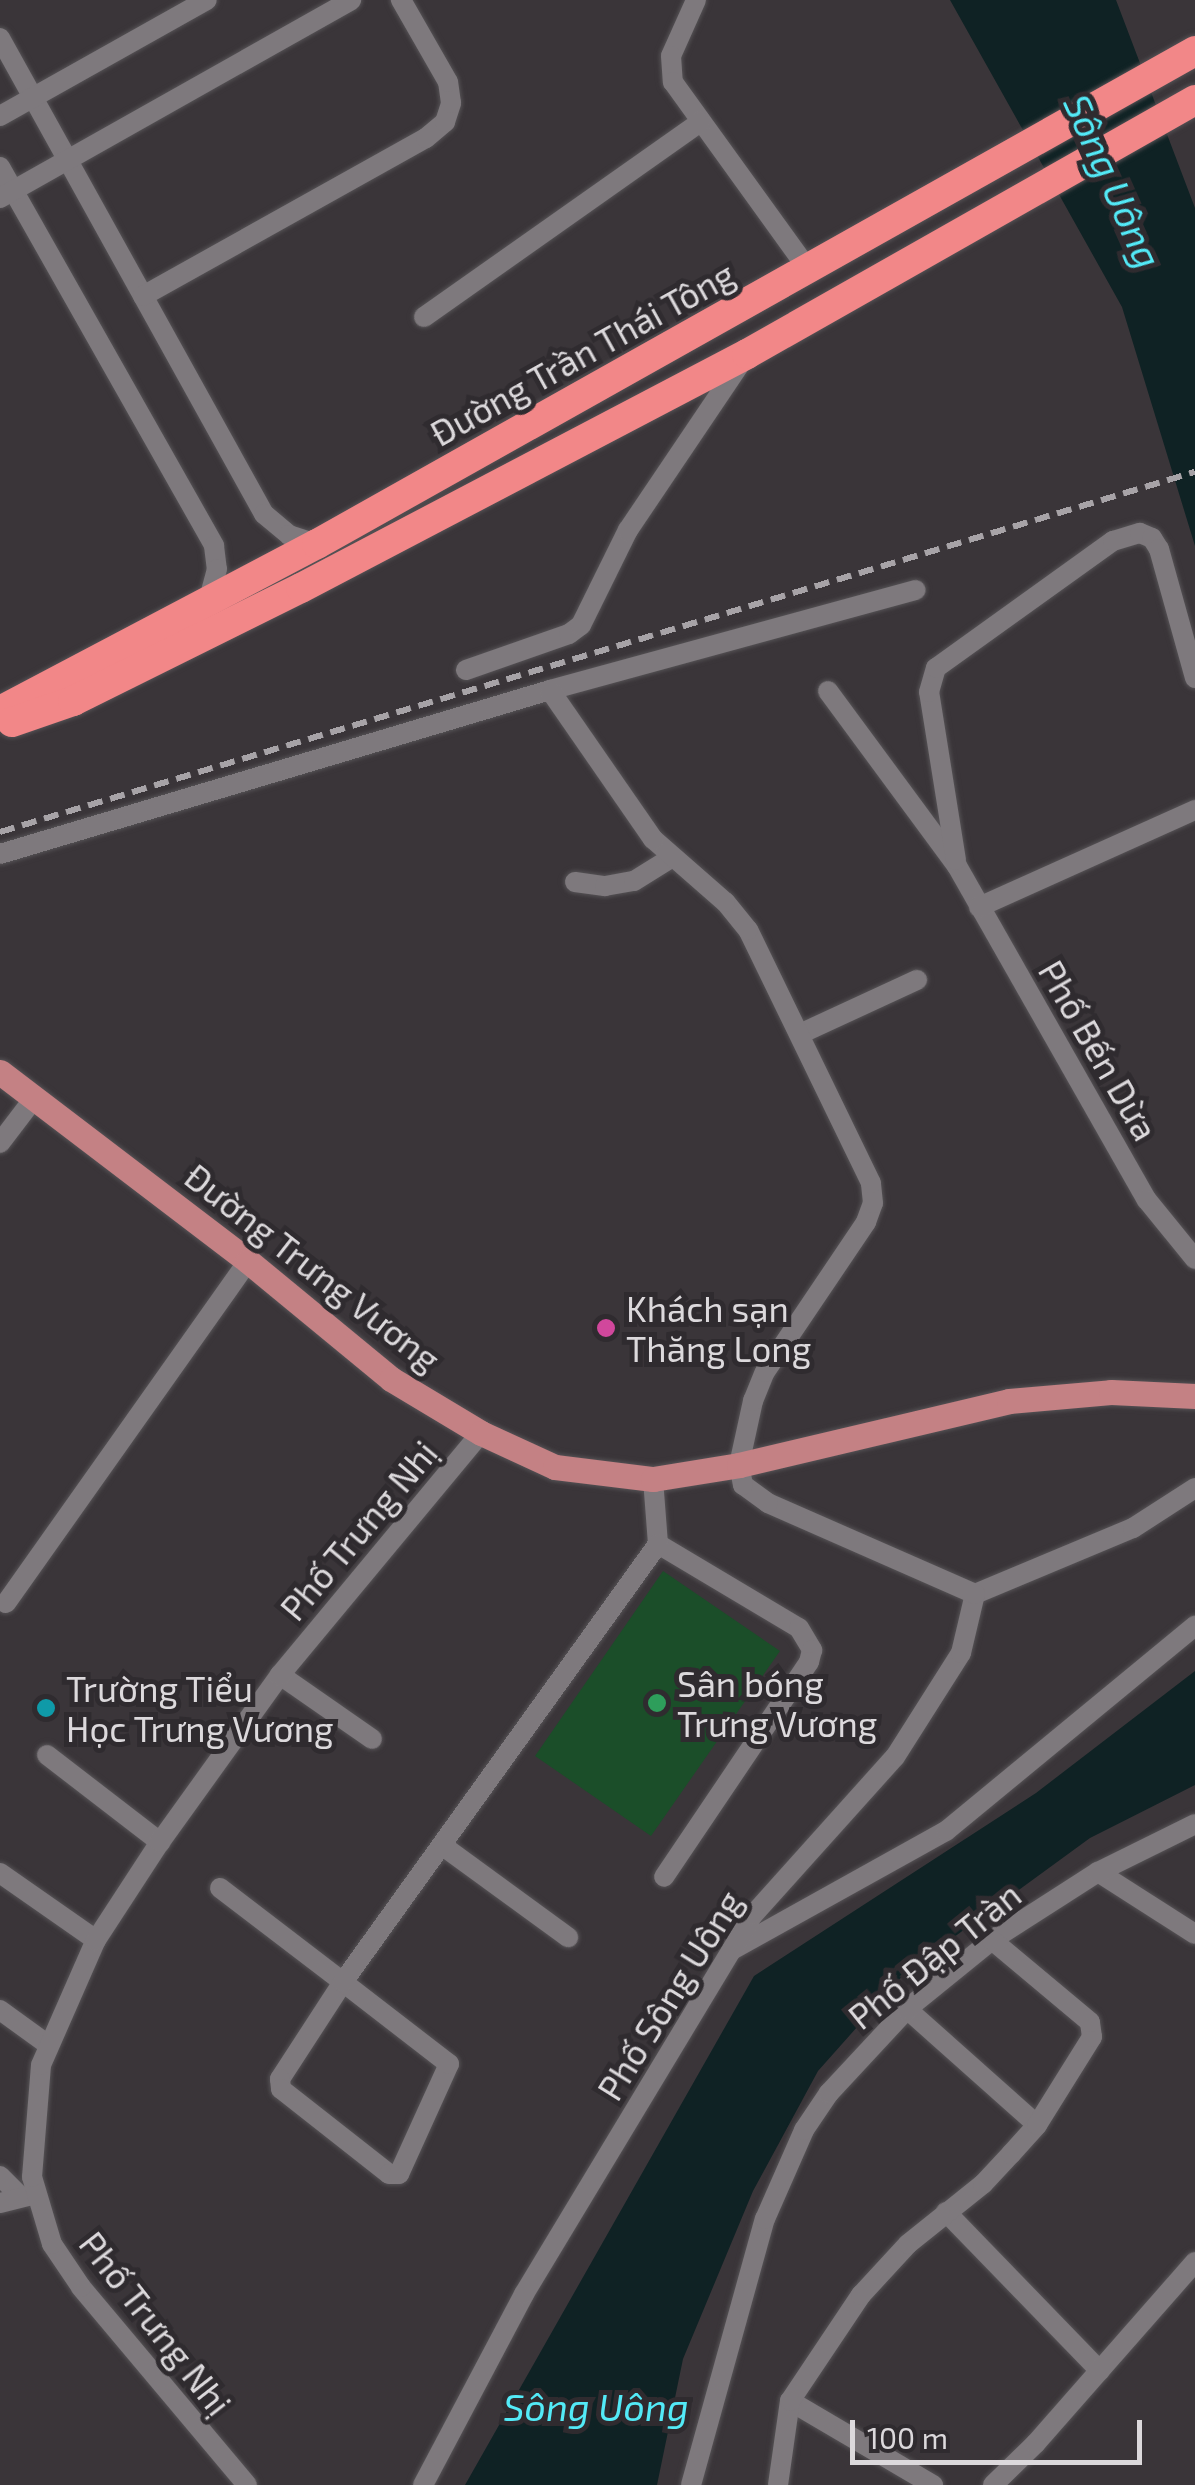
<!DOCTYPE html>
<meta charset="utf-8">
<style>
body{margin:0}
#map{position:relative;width:1195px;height:2485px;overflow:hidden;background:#3a3539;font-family:"Exo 2",sans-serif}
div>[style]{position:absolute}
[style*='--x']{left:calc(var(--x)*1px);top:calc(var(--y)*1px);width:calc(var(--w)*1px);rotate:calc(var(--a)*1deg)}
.green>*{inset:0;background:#1b4e29}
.water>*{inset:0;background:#0f2224}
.roads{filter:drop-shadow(0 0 2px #555255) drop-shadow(0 0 2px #555255)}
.minor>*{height:20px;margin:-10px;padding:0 10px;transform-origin:10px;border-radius:10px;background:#7e797d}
.major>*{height:25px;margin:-12.5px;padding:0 12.5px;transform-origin:12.5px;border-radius:12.5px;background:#c48184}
.highway>*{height:30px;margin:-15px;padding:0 15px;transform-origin:15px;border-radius:15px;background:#f28788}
.rail>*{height:6px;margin-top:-3px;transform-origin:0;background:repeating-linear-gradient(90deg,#a7a3a7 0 15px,transparent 0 23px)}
.dots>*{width:28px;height:28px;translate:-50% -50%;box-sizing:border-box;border:5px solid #2f2b2f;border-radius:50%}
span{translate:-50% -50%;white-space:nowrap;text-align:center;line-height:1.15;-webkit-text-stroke:10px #2f2b2f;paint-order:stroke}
.street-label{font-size:35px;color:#dcd9dc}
.poi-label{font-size:35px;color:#dcd9dc}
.left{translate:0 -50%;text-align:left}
.water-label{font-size:38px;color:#53eaf7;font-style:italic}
.scale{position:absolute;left:850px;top:2420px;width:292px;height:45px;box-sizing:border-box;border:5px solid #dcd9dc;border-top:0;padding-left:12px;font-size:30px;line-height:35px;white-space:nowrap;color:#dcd9dc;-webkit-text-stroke:8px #2f2b2f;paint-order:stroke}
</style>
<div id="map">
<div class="green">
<i style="clip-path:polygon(663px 1571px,780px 1651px,651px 1836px,535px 1756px)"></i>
</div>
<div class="water">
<i style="clip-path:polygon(950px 0,1116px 0,1195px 208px,1195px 546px,1122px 307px)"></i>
<i style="clip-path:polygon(1195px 1671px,1195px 1785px,1090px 1838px,906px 1972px,818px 2071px,753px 2191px,683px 2359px,657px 2485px,465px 2485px,754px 1976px,1036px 1793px)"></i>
</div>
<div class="roads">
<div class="minor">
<i style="--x:696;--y:0;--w:61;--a:114.1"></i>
<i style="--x:671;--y:56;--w:26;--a:86"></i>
<i style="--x:673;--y:82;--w:231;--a:54.2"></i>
<i style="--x:0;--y:38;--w:544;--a:60.99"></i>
<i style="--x:264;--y:514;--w:33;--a:40"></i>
<i style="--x:289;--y:535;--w:29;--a:18"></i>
<i style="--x:0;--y:116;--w:237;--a:-29.3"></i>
<i style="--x:0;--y:167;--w:435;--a:60.5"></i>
<i style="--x:214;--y:546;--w:23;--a:83"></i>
<i style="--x:217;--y:569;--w:34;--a:105"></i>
<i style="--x:0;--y:198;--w:403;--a:-29.4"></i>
<i style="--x:143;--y:296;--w:324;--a:-29.2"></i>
<i style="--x:426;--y:138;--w:25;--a:-40"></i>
<i style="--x:445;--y:122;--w:20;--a:-72"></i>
<i style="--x:451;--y:103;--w:21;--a:-98"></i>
<i style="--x:448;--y:82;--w:95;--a:-119.8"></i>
<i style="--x:424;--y:317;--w:338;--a:-35.2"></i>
<i style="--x:466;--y:670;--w:109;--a:-19.3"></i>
<i style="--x:569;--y:634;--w:15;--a:-37"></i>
<i style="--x:581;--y:625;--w:106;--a:-63.7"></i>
<i style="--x:628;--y:530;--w:207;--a:-56"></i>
<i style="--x:828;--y:691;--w:217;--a:53.6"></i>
<i style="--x:957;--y:866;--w:384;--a:60.4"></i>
<i style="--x:1147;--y:1200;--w:76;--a:50.9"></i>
<i style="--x:0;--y:854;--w:574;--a:-16.6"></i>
<i style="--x:550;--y:690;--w:379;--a:-15.3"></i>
<i style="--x:956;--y:860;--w:170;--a:-99.1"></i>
<i style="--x:929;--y:692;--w:25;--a:-74"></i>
<i style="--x:936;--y:668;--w:218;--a:-35.7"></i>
<i style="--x:1113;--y:541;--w:28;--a:-17"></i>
<i style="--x:1140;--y:533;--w:13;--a:23"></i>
<i style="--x:1152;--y:538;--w:13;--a:58"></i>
<i style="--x:1159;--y:549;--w:134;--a:74.4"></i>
<i style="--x:575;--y:882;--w:30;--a:8"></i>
<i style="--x:605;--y:886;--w:29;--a:-10"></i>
<i style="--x:634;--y:881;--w:44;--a:-31.9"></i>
<i style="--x:979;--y:907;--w:237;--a:-24.2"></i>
<i style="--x:800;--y:1034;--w:129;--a:-24.8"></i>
<i style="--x:0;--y:1143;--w:58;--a:-52.7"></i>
<i style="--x:653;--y:1479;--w:65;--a:85.6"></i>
<i style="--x:658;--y:1544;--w:164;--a:30.8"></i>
<i style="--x:799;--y:1628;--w:26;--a:59"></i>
<i style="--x:812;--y:1650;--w:12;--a:104"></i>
<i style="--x:809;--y:1662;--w:259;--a:124"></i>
<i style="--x:975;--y:1594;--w:171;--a:-22.7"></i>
<i style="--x:1133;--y:1528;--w:74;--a:-32.8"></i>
<i style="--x:6;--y:1603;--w:419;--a:-54.7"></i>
<i style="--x:280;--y:1675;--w:112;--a:34.8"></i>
<i style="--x:47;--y:1755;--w:143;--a:37.6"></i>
<i style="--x:443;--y:1846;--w:155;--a:36.1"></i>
<i style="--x:1098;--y:1872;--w:115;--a:32.6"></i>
<i style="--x:0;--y:1873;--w:117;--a:34.9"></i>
<i style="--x:220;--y:1888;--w:155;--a:37.4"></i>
<i style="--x:343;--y:1982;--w:116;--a:123"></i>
<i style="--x:280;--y:2079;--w:10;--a:84"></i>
<i style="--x:281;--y:2089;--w:137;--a:38.2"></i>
<i style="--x:389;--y:2174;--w:10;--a:0"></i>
<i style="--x:399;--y:2174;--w:121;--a:-65.6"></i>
<i style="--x:449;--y:2064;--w:134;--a:-142.3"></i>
<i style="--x:343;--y:1982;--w:540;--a:-54.28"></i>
<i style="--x:732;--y:1950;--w:245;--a:-29.1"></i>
<i style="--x:946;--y:1831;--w:323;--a:-39.5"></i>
<i style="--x:907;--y:2009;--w:174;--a:41.7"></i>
<i style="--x:0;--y:2010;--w:58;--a:35.9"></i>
<i style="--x:0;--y:2176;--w:28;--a:45"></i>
<i style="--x:0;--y:2203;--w:36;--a:-14"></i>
<i style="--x:946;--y:2212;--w:221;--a:45.9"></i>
<i style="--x:790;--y:2401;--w:166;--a:30.4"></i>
<i style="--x:247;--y:2485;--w:258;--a:-130"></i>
<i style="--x:81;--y:2287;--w:52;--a:-124"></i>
<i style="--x:52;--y:2244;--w:70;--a:-106.6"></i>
<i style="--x:32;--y:2177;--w:112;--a:-85.4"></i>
<i style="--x:41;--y:2065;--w:137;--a:-66.3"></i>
<i style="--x:96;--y:1940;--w:117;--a:-56.9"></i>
<i style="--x:160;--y:1842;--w:206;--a:-54.3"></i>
<i style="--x:280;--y:1675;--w:315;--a:-50.3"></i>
<i style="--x:423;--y:2485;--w:216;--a:-62.1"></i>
<i style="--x:524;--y:2294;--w:443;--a:-58.9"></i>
<i style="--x:753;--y:1915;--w:212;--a:-48.1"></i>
<i style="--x:895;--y:1757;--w:123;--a:-57.6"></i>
<i style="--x:961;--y:1653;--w:61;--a:-76.7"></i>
<i style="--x:975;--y:1594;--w:226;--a:-156.3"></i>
<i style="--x:768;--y:1503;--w:31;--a:-144"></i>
<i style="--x:743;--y:1485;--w:20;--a:-101"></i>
<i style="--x:739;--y:1465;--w:66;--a:-77.7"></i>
<i style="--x:753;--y:1401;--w:31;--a:-68"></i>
<i style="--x:765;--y:1372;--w:181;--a:-56"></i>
<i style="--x:866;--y:1222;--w:20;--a:-70"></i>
<i style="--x:873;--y:1203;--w:20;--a:-96"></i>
<i style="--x:871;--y:1183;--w:281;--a:-115.9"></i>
<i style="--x:748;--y:930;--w:36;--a:-129"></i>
<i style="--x:725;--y:902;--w:96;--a:-138.8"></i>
<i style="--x:653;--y:839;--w:181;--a:-124.7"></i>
<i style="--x:691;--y:2485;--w:276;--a:-74.5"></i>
<i style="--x:765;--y:2219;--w:97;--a:-66.3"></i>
<i style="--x:804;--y:2130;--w:45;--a:-56"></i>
<i style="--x:829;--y:2093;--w:115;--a:-47.1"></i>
<i style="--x:907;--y:2009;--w:109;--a:-39.1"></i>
<i style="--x:992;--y:1940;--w:126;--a:-32.7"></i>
<i style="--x:1098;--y:1872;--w:108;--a:-26.3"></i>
<i style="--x:778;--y:2485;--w:85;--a:-81.9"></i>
<i style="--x:790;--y:2401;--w:128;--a:-56.2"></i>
<i style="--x:861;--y:2295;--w:69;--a:-47.3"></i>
<i style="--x:908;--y:2244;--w:96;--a:-38.7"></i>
<i style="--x:983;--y:2184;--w:41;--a:-47"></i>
<i style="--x:1011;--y:2154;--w:39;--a:-48"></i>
<i style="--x:1037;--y:2125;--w:104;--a:-58"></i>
<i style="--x:1092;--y:2037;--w:15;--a:-98"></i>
<i style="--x:1090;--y:2022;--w:128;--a:-140.1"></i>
<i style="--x:993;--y:2485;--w:60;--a:-44.3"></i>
<i style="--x:1036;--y:2443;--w:241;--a:-48.7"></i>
</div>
<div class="major">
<i style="--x:0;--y:1072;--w:312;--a:37.3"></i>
<i style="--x:248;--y:1261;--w:185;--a:39.5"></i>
<i style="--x:391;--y:1379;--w:105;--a:31"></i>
<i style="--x:481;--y:1433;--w:81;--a:24.7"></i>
<i style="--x:555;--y:1467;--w:99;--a:7"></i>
<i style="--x:653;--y:1479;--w:87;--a:-9.2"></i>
<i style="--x:739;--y:1465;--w:277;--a:-13.3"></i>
<i style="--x:1009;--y:1401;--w:102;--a:-5"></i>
<i style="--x:1111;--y:1392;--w:84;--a:2.7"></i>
</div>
<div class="highway">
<i style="--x:0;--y:711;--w:358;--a:-27.8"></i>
<i style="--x:317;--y:544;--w:1007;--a:-29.31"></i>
<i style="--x:12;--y:722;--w:65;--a:-19"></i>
<i style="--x:73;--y:701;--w:254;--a:-26.4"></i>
<i style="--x:301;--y:588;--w:504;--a:-27.68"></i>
<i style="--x:747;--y:354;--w:515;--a:-29.55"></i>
</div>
</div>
<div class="rail">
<i style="--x:0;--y:832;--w:1248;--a:-16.77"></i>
</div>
<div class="dots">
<i style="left:606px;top:1328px;background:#d1479c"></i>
<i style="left:657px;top:1703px;background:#2e9e5b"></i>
<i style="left:46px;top:1708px;background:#0f9aa8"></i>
</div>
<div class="street-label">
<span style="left:582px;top:353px;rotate:-29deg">Đường Trần Thái Tông</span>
<span style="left:1099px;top:1050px;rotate:60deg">Phố Bến Dừa</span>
<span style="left:313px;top:1267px;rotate:38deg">Đường Trưng Vương</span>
<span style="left:358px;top:1530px;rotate:-50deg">Phố Trưng Nhị</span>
<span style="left:934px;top:1955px;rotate:-39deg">Phố Đập Tràn</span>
<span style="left:669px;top:1995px;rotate:-58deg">Phố Sông Uông</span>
<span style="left:156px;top:2323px;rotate:52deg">Phố Trưng Nhị</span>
</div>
<div class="poi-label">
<span class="left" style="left:626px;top:1328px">Khách sạn<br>Thăng Long</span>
<span class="left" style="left:677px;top:1703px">Sân bóng<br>Trưng Vương</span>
<span class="left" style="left:66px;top:1708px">Trường Tiểu<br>Học Trưng Vương</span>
</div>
<div class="water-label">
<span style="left:1113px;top:181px;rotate:66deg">Sông Uông</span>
<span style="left:596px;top:2407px">Sông Uông</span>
</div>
<div class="scale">100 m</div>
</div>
